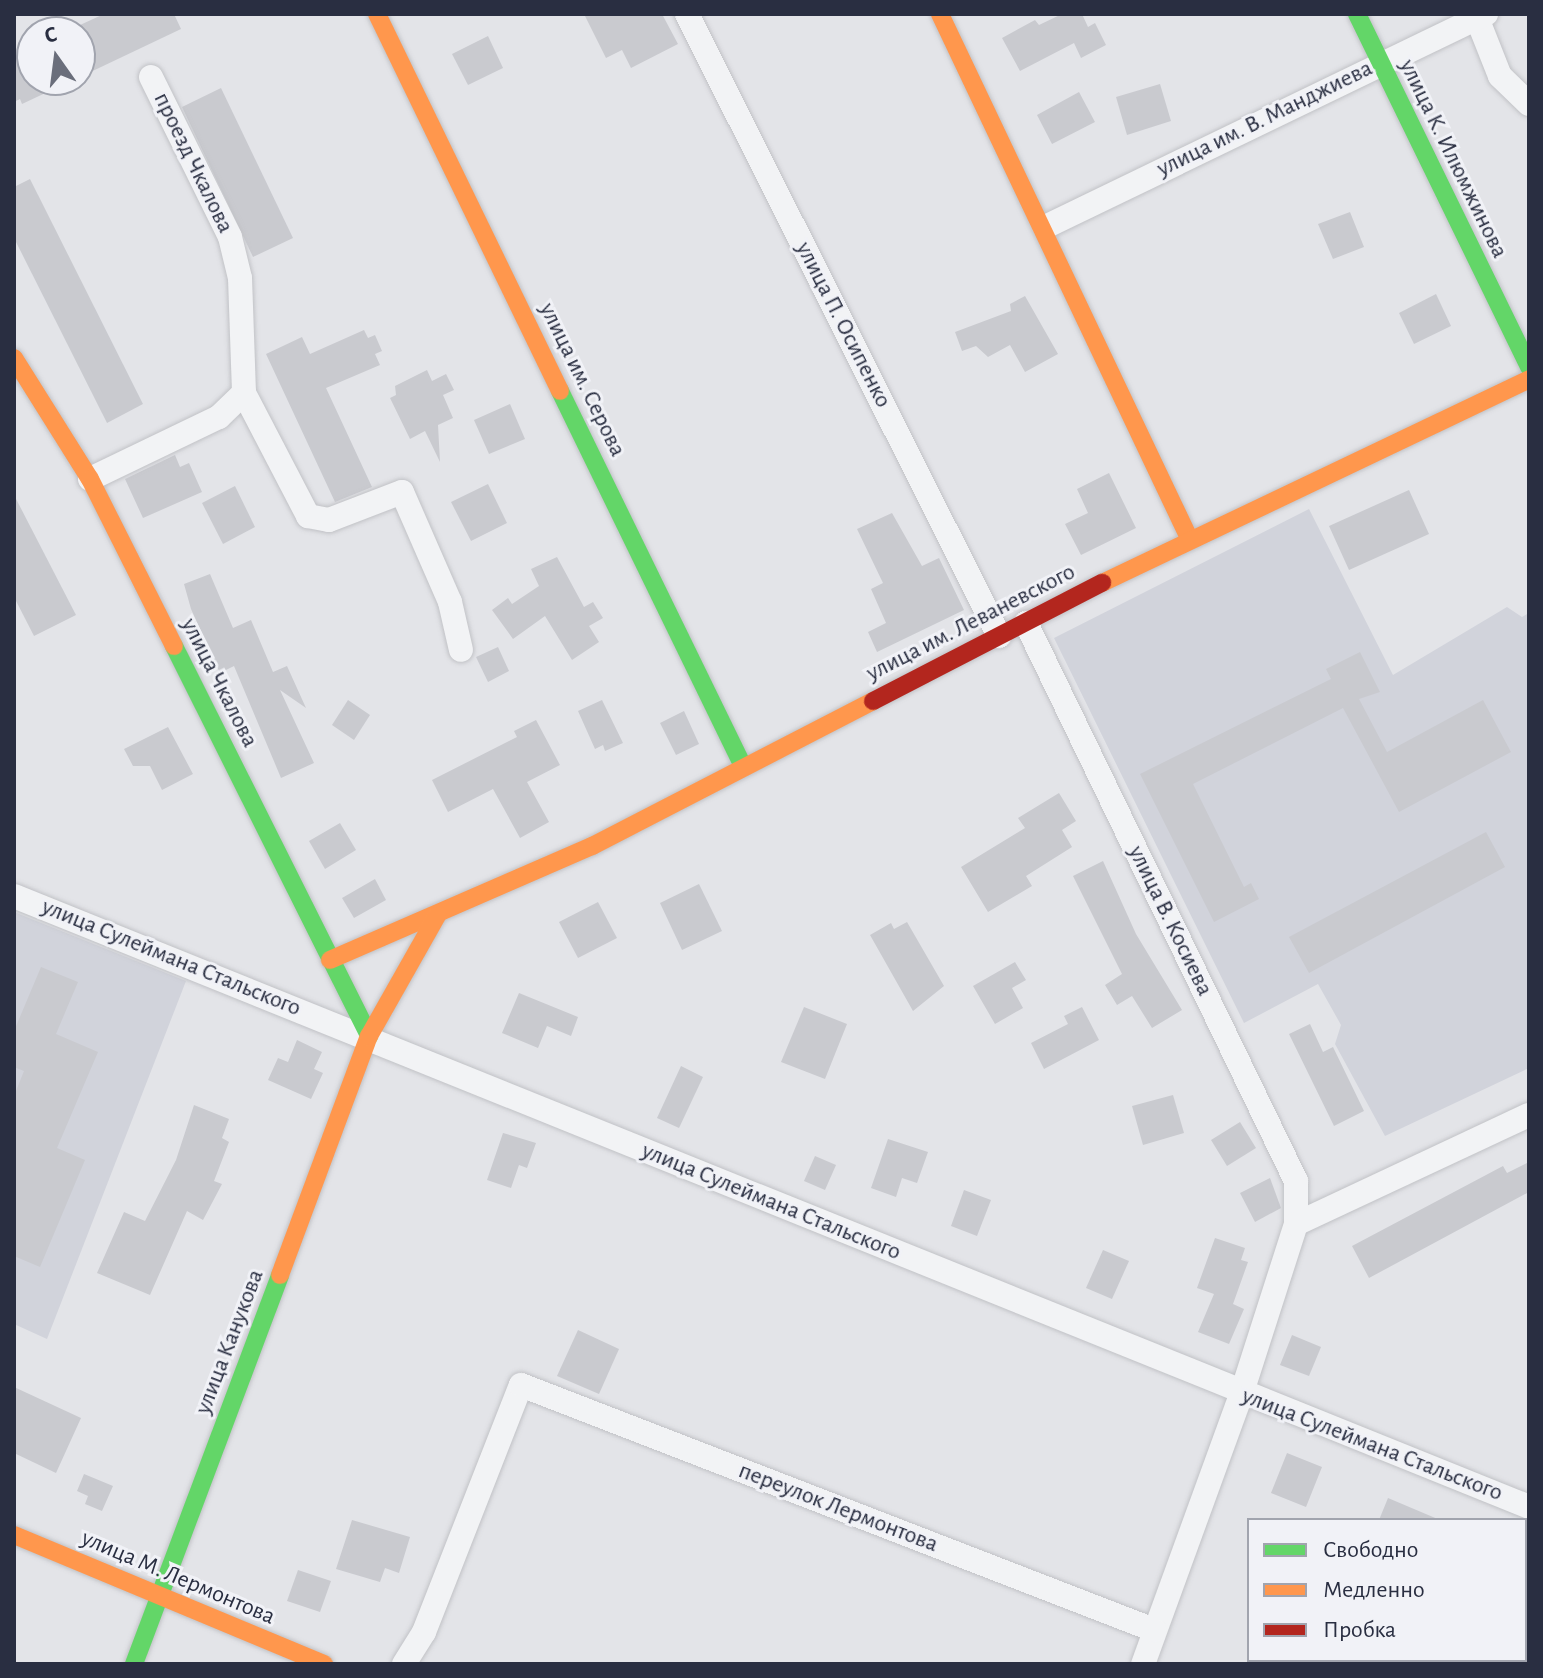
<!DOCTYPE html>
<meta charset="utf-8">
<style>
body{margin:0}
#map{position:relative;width:1543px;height:1678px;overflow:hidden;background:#e3e4e8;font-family:"Alegreya Sans",sans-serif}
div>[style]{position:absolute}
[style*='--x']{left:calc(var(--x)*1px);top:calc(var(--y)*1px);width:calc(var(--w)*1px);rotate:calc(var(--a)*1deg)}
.built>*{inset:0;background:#d1d3db}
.building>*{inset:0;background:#c9cacf}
.roads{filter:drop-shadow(0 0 2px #c1c2c6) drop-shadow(0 0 2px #c1c2c6)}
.street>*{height:24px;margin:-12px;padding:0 12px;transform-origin:12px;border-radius:12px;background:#f2f3f5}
.fast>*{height:18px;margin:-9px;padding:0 9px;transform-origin:9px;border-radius:9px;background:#63d668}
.slow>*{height:18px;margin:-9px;padding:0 9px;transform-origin:9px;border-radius:9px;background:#ff974d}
.jam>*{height:18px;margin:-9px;padding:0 9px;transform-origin:9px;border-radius:9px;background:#b3261e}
span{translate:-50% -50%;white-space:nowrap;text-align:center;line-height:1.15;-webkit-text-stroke:6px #f1f2f7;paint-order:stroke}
.street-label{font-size:24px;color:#292e41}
.frame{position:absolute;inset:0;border:16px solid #292e41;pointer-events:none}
.legend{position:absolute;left:1247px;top:1518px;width:280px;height:144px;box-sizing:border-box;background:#f1f2f7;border:2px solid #a1a4ae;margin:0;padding:10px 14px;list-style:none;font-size:24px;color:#292e41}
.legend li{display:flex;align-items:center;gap:16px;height:40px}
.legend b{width:40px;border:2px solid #a1a4ae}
.north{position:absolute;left:16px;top:16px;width:80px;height:80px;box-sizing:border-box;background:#f1f2f7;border:2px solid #a1a4ae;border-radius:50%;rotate:346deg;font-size:22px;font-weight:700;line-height:32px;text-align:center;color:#292e41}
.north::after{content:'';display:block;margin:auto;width:28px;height:36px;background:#6a6e7b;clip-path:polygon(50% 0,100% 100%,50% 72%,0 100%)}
</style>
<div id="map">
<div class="built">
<i style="clip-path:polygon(1309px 509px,1393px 675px,1507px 607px,1522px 617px,1529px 613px,1529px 1068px,1385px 1136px,1335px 1044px,1341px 1025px,1318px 984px,1244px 1023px,1054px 638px)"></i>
<i style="clip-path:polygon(14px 912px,186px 981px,47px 1339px,14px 1324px)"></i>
</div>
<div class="building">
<i style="clip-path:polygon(104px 14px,174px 14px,181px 29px,80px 77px,80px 25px)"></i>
<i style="clip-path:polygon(584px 14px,662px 14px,678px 44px,631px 68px,622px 50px,606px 58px)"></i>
<i style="clip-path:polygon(1062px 14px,1082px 14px,1088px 27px,1095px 23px,1106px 45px,1081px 58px,1074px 43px,1020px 71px,1002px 38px,1035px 20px,1039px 25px)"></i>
<i style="clip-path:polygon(488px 36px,503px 68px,468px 85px,452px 54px)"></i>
<i style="clip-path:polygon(32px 48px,32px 80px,73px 80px,22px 104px,20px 99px,14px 102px,14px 56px)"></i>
<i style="clip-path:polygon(1160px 84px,1171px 121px,1127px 135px,1116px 97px)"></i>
<i style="clip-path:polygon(221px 88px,293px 238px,253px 257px,182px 107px)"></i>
<i style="clip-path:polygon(1079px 92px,1095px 122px,1052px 144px,1037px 115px)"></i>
<i style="clip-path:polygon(30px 179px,143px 404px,107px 423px,14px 238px,14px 187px)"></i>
<i style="clip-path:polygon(1350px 212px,1364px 247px,1333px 259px,1318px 224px)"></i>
<i style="clip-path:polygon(1436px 294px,1451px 326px,1414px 344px,1399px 313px)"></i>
<i style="clip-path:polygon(1025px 296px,1058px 354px,1025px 372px,1010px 345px,988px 357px,976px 346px,962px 351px,955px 332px,1011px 311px,1010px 304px)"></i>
<i style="clip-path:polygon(364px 330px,368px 338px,375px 335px,382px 351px,375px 354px,380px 365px,326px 388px,372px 487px,335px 502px,266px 354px,302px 337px,310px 354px)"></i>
<i style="clip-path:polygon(427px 370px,432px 381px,446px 374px,454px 390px,443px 395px,453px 418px,438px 425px,440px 462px,425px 431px,410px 439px,390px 398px,396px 395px,395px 386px)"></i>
<i style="clip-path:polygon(510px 404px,525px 439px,489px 454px,474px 420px)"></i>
<i style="clip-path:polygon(175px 455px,180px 467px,189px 463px,202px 492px,143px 518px,125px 479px)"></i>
<i style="clip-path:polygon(1109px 473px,1136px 528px,1081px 555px,1065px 524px,1088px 513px,1077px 489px)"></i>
<i style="clip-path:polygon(488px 484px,507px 523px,471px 541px,451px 502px)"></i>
<i style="clip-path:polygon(235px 486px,255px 527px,223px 544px,202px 503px)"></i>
<i style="clip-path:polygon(1409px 490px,1429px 534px,1349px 570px,1329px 526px)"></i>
<i style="clip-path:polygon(14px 495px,76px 615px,34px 636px,14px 597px)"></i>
<i style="clip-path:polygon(892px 513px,922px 566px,939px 558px,964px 610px,877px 652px,868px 632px,886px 623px,871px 589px,883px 583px,857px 529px)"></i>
<i style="clip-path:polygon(557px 557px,584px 607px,593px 602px,603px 618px,589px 626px,599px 642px,572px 660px,545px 616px,513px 639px,492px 610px,508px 598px,512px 604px,539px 586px,531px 569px)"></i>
<i style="clip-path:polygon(210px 574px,233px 628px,251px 620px,273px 672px,287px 666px,306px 708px,280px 690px,314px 763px,281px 778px,234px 666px,220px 673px,191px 609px,184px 584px)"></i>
<i style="clip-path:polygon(498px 647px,509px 671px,488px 682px,476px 657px)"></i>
<i style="clip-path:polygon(1360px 652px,1380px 692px,1359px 699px,1387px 752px,1483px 700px,1511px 752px,1399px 812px,1343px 708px,1193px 784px,1244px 887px,1251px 883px,1259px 899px,1214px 922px,1140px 774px,1331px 679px,1326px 669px)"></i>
<i style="clip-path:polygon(348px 700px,370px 715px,354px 740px,332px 725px)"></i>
<i style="clip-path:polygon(602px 700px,623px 743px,605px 751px,603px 745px,595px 749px,578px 711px)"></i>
<i style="clip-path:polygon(684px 711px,699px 744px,676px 755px,660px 723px)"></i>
<i style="clip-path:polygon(536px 720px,560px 765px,527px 782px,549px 822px,520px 838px,493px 789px,448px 812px,432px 780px,517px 737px,514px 731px)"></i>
<i style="clip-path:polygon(168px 727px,193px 774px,162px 790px,150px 766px,133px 766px,124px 749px)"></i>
<i style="clip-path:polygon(1059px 793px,1076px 821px,1062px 830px,1072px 847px,1026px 876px,1032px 886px,988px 912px,961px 867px,1025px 828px,1018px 818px)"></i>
<i style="clip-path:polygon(340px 823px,356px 850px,325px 869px,309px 841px)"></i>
<i style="clip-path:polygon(1486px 832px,1505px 867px,1309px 973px,1289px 937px)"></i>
<i style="clip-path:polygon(1103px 861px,1136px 934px,1182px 1010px,1152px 1028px,1132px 996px,1117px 1005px,1105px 985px,1122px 974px,1073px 876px)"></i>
<i style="clip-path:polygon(375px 879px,386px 900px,354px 918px,342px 898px)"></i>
<i style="clip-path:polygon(699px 884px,722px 931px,682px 950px,660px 903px)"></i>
<i style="clip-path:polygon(598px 902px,617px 938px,578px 958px,559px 922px)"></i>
<i style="clip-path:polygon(907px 922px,944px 986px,913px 1011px,870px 935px,891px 923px,894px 929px)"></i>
<i style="clip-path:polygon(1015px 962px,1026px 980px,1012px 988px,1023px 1008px,995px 1024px,973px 986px)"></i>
<i style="clip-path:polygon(41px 967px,78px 982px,56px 1034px,98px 1052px,57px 1148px,85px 1160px,40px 1267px,14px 1256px,14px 1096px,24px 1071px,14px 1067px,14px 1031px)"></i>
<i style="clip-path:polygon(519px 993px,578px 1017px,571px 1036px,547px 1026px,538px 1048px,502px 1033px)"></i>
<i style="clip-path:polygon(804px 1007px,847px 1024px,825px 1079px,781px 1062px)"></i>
<i style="clip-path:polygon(1082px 1007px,1099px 1040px,1044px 1069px,1031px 1043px,1068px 1024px,1064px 1016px)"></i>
<i style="clip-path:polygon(1310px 1024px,1323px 1052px,1333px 1047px,1364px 1111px,1334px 1126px,1289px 1034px)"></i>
<i style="clip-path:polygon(297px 1040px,322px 1052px,314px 1069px,323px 1073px,311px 1099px,268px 1080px,278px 1058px,288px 1062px)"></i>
<i style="clip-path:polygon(681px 1066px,703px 1077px,679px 1128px,657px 1118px)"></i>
<i style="clip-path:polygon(1173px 1095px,1184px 1133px,1143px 1145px,1132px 1106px)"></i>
<i style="clip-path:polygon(194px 1105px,229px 1119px,222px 1138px,229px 1142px,214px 1181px,222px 1184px,203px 1220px,187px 1211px,150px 1295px,97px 1273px,124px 1212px,145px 1221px,176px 1160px)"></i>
<i style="clip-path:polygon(1240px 1122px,1256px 1148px,1227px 1166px,1211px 1140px)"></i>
<i style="clip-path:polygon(503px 1133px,536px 1143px,527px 1168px,519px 1165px,511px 1188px,487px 1180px)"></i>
<i style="clip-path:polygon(888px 1139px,928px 1152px,917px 1183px,902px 1178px,896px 1197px,871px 1188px)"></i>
<i style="clip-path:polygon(815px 1156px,836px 1165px,825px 1190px,804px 1181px)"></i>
<i style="clip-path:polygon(1529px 1162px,1529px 1192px,1369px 1278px,1352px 1246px,1503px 1166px,1507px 1173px)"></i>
<i style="clip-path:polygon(1270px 1178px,1281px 1208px,1255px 1222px,1240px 1193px)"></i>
<i style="clip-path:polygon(964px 1190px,991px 1200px,977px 1236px,951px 1226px)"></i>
<i style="clip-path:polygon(1215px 1238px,1245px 1248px,1241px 1260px,1248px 1262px,1233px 1304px,1244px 1309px,1229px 1344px,1198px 1332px,1214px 1294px,1197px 1288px)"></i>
<i style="clip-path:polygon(1103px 1250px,1129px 1261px,1112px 1299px,1086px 1288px)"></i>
<i style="clip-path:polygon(578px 1330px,619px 1349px,599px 1394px,557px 1376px)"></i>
<i style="clip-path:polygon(1292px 1335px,1321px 1347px,1309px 1376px,1280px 1365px)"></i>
<i style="clip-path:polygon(14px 1387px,81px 1418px,56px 1473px,14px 1453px)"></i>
<i style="clip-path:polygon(1287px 1453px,1322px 1467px,1306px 1507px,1271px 1493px)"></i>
<i style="clip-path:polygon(84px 1474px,113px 1486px,102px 1511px,85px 1504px,88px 1496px,77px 1491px)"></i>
<i style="clip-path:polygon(1388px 1498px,1440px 1520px,1379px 1520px)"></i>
<i style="clip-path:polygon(352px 1520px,410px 1537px,399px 1573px,385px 1568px,380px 1582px,336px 1569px)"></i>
<i style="clip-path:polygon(298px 1570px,331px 1581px,320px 1612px,287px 1601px)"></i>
</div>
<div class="roads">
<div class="street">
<i style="--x:687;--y:14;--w:696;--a:63.36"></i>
<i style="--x:1477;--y:18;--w:62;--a:68.4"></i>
<i style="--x:1500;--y:76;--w:40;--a:44"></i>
<i style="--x:151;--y:77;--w:178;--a:63.7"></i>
<i style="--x:230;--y:237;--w:42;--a:76.3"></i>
<i style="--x:240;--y:278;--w:115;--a:88"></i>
<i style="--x:244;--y:393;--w:139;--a:62.5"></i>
<i style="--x:308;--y:516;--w:21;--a:11"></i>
<i style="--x:329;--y:520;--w:78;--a:-21"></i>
<i style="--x:402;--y:492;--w:120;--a:66.4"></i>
<i style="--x:450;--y:602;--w:49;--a:77.1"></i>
<i style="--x:1045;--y:227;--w:490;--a:-25.8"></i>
<i style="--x:90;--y:479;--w:143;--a:-25.7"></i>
<i style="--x:219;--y:417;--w:35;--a:-44"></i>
<i style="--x:1026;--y:623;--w:620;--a:64.18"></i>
<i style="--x:1296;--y:1181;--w:43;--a:90"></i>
<i style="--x:1296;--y:1224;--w:180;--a:107.8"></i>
<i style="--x:1241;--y:1395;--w:286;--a:110"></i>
<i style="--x:14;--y:896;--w:1634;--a:21.96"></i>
<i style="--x:1296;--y:1224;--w:257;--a:-25.1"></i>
<i style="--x:404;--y:1664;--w:38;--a:-58"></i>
<i style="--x:424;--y:1632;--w:265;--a:-68.6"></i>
<i style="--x:521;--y:1385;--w:679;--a:21.16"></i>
</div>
<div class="fast">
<i style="--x:1357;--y:14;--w:393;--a:64"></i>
<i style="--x:560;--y:391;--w:418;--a:64"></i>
<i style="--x:174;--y:646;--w:436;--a:63.4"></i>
<i style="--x:134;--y:1664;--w:415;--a:-69.4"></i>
</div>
<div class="slow">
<i style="--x:377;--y:14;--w:419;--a:64.1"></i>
<i style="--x:940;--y:14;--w:580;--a:64.58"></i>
<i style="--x:14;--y:358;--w:143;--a:57.9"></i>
<i style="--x:90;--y:479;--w:187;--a:63.3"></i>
<i style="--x:1102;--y:583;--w:473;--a:-25.5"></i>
<i style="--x:330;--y:960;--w:286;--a:-23.5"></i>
<i style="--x:592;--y:846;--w:316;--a:-27.3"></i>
<i style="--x:280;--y:1275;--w:255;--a:-69.6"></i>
<i style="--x:369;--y:1036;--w:138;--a:-60.5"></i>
<i style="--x:14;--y:1535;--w:336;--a:22.6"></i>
</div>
<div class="jam">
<i style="--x:873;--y:701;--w:258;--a:-27.3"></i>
</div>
</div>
<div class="street-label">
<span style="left:1265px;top:119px;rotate:-26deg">улица им. В. Манджиева</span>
<span style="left:1453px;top:159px;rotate:64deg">улица К. Илюмжинова</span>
<span style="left:193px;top:163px;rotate:64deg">проезд Чкалова</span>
<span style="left:843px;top:325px;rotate:63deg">улица П. Осипенко</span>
<span style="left:582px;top:380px;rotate:64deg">улица им. Серова</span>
<span style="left:971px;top:623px;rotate:-27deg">улица им. Леваневского</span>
<span style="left:219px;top:683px;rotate:63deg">улица Чкалова</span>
<span style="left:1170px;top:921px;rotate:64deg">улица В. Косиева</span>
<span style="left:171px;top:958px;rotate:22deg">улица Сулеймана Стальского</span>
<span style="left:771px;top:1202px;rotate:22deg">улица Сулеймана Стальского</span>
<span style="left:230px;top:1342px;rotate:-69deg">улица Канукова</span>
<span style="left:1372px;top:1445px;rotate:21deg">улица Сулеймана Стальского</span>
<span style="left:838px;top:1508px;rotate:21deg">переулок Лермонтова</span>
<span style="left:178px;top:1578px;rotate:23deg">улица М. Лермонтова</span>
</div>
<div class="frame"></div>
<ul class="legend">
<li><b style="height:10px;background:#63d668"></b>Свободно</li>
<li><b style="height:10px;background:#ff974d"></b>Медленно</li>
<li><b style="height:10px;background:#b3261e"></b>Пробка</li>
</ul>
<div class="north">С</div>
</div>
